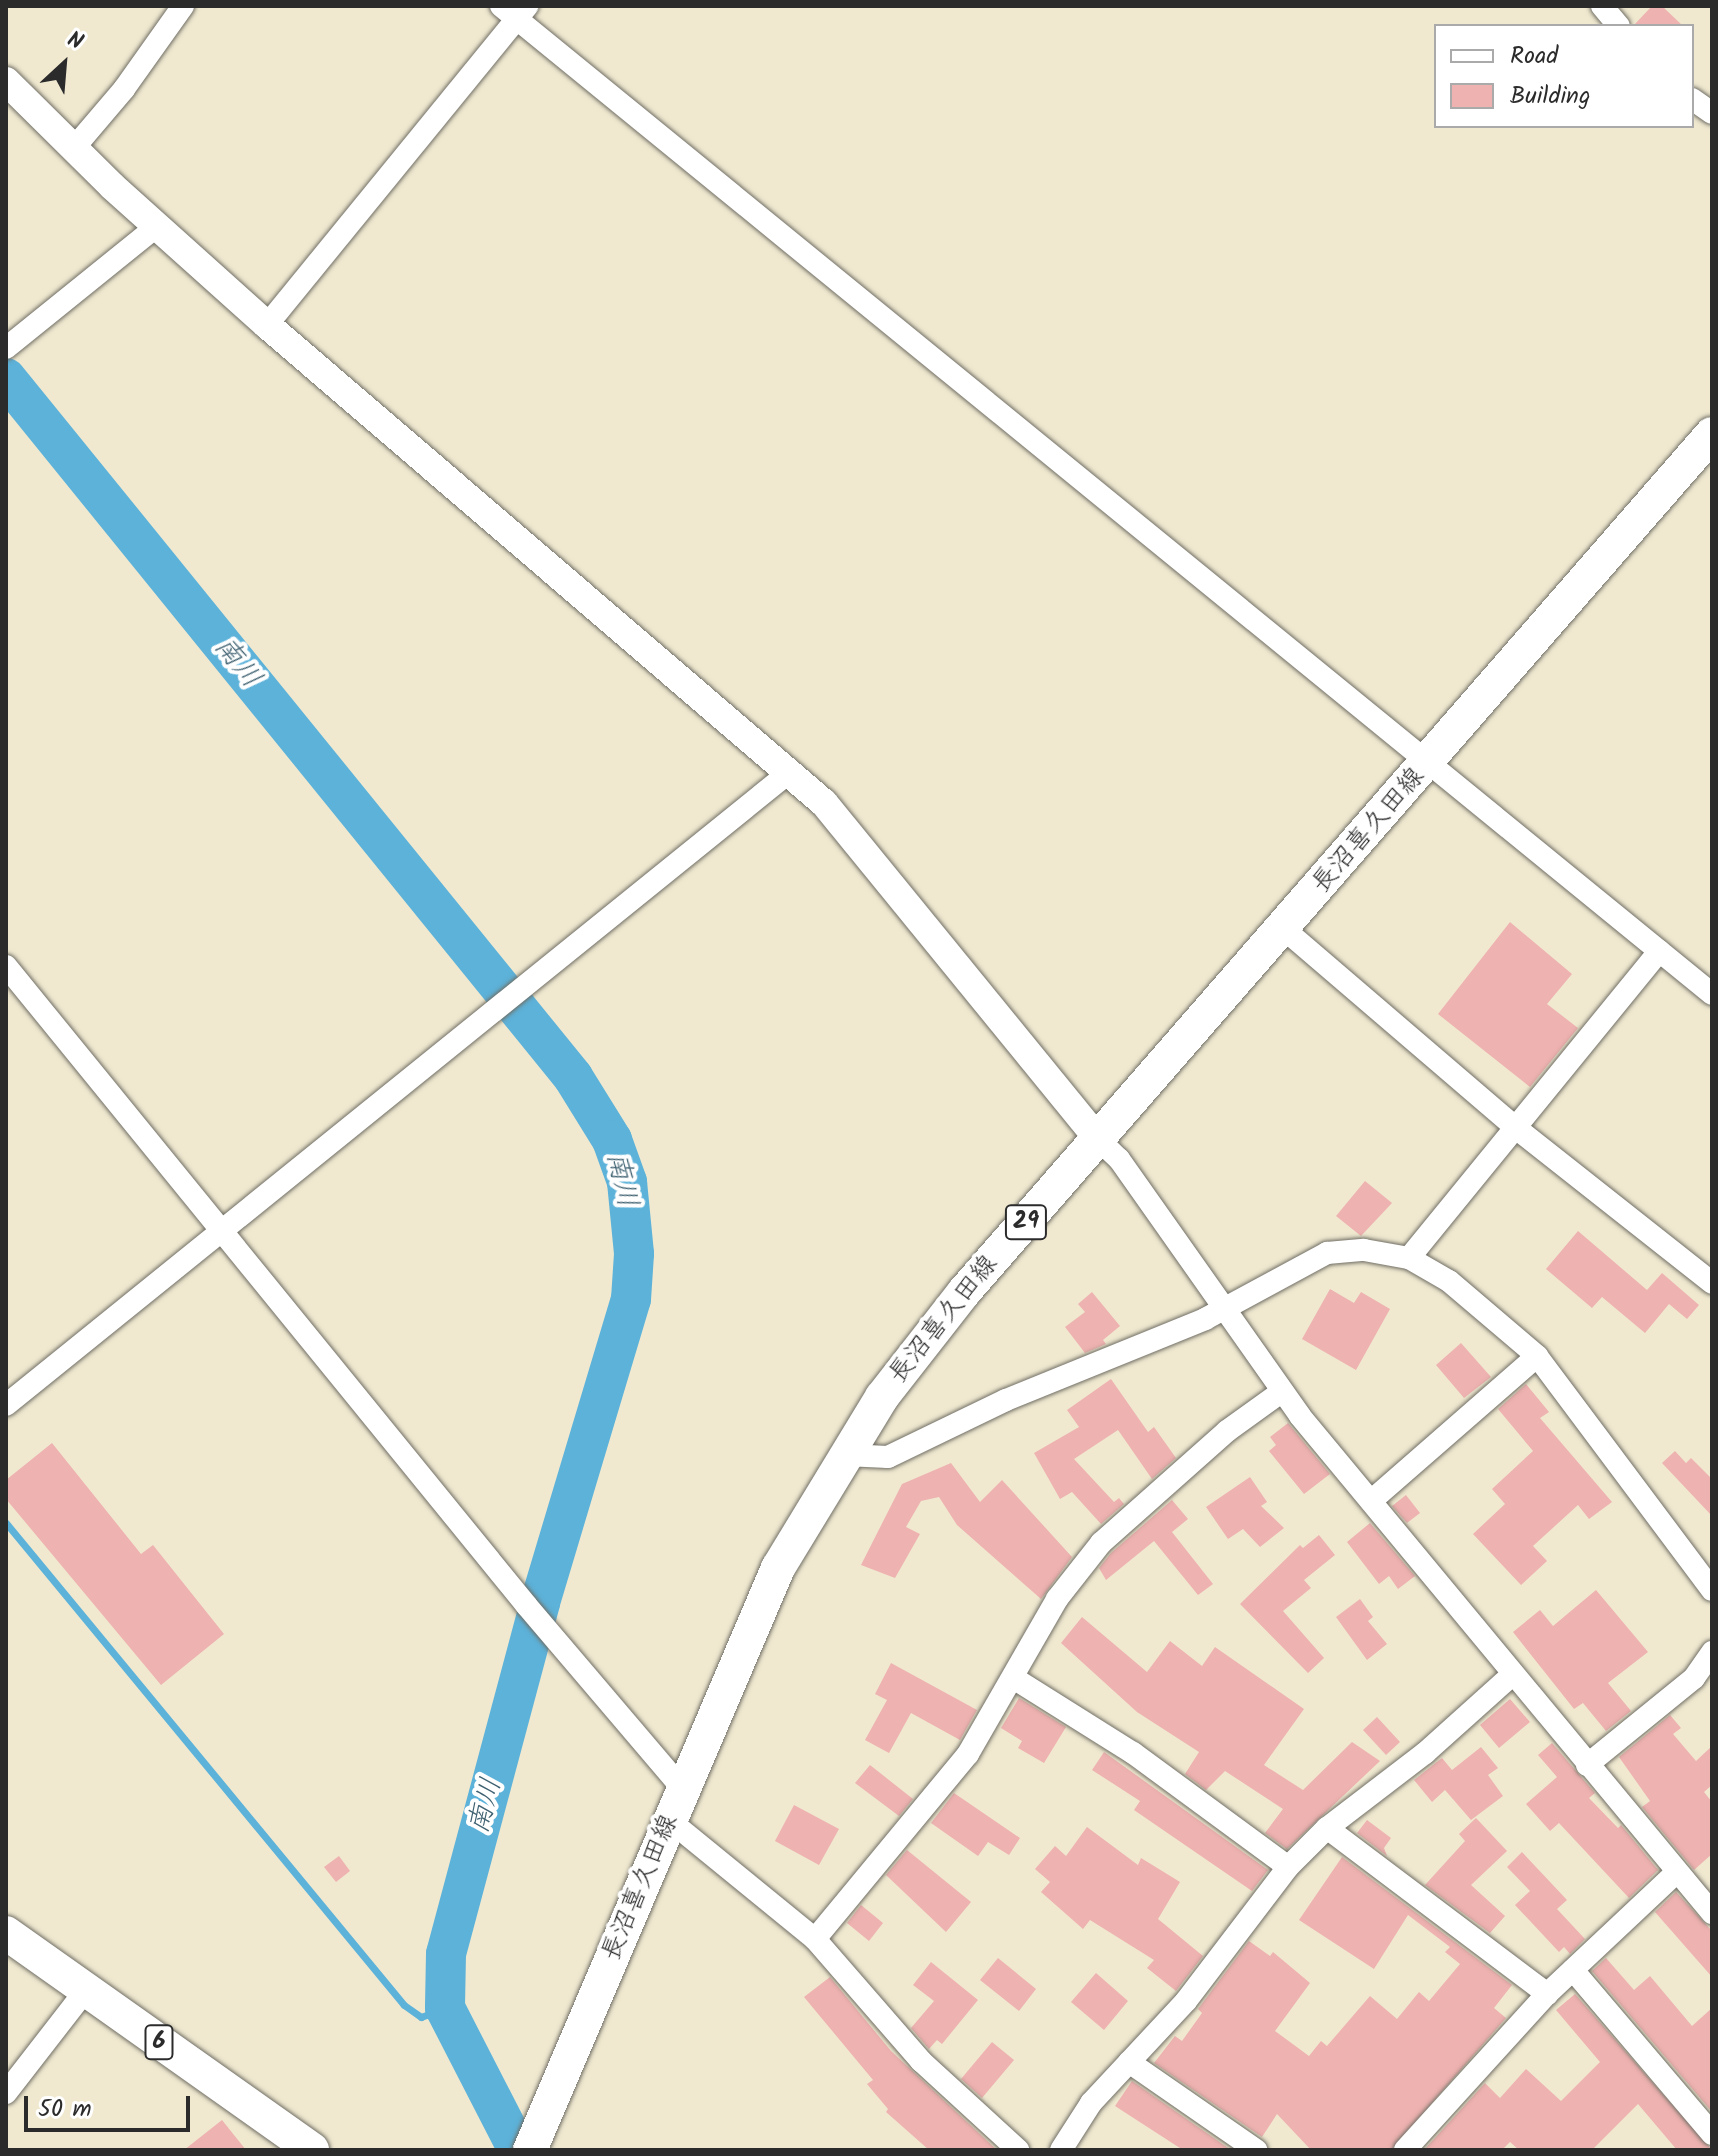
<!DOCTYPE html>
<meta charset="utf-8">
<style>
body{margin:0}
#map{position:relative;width:1718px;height:2156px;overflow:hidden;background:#f0e9d0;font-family:Kalam,"Klee One",sans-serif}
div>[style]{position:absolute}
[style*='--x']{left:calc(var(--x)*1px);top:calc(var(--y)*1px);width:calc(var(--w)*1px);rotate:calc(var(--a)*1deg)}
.stream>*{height:7px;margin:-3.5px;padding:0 3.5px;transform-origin:3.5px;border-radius:3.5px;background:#5db2d9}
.river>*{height:40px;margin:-20px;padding:0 20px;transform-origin:20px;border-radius:20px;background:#5db2d9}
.building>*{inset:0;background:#eeb2b0}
.roads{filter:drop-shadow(0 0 2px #706e65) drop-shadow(0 0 2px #706e65)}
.minor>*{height:22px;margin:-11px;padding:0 11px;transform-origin:11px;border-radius:11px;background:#fff}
.tertiary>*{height:28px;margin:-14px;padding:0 14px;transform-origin:14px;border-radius:14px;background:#fff}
.primary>*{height:34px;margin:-17px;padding:0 17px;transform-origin:17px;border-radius:17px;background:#fff}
span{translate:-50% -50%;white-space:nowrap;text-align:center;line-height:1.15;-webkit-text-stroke:8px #fff;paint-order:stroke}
.shield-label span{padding:2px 6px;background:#fff;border:2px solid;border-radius:6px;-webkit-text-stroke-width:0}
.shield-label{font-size:24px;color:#2b2b2b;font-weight:700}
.street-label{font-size:26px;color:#2b2b2b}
.water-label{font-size:28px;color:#3f6171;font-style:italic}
.frame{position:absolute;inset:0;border:8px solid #2b2b2b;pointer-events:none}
.legend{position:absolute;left:1434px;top:24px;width:260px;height:104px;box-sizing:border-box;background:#fff;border:2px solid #aaa;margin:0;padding:10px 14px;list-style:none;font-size:24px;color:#2b2b2b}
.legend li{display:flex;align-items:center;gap:16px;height:40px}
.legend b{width:40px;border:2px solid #aaa}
.north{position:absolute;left:24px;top:24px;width:80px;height:80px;-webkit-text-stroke:6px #fff;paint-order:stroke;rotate:26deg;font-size:22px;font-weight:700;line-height:32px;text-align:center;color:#2b2b2b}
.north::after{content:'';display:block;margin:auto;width:28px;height:36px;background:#2b2b2b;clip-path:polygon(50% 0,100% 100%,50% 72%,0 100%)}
.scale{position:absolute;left:24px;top:2096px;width:166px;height:36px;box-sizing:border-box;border:4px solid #2b2b2b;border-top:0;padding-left:10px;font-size:24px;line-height:28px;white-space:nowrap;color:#2b2b2b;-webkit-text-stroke:6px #fff;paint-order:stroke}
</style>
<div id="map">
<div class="stream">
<i style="--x:6;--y:1523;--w:625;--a:50.45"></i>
<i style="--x:404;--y:2005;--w:21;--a:35"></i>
<i style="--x:421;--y:2017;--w:26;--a:-21"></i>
</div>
<div class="river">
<i style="--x:6;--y:378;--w:900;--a:50.95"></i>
<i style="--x:573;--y:1077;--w:74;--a:58.2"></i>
<i style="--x:612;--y:1140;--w:45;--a:70.3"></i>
<i style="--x:627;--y:1182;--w:72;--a:84.4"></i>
<i style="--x:634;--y:1254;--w:45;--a:93.8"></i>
<i style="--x:631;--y:1299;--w:317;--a:106.7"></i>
<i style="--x:540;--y:1603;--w:363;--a:105"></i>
<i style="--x:446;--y:1954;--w:54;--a:91.1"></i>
<i style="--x:445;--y:2008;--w:160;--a:62.8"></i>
</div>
<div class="building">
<i style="clip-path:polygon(1652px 6px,1662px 6px,1683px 26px,1633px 26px)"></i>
<i style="clip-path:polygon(1510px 922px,1572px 974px,1547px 1004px,1578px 1028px,1530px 1087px,1438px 1014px)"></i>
<i style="clip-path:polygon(1365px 1181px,1392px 1203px,1361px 1236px,1336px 1216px)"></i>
<i style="clip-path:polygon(1578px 1231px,1647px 1290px,1662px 1273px,1699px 1305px,1687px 1319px,1669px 1304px,1645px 1333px,1602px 1297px,1592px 1308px,1546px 1269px)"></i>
<i style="clip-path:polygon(1330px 1289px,1354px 1303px,1361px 1292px,1390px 1309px,1356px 1370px,1302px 1339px)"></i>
<i style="clip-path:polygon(1092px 1292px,1120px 1326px,1103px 1340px,1106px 1344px,1085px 1353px,1065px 1327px,1085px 1312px,1078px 1304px)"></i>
<i style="clip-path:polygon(1461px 1343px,1491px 1377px,1464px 1398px,1436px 1365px)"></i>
<i style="clip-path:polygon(1111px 1379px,1148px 1432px,1154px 1427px,1176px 1458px,1152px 1479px,1118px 1430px,1074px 1459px,1114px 1502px,1119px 1498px,1124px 1504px,1101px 1524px,1072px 1492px,1060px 1499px,1034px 1453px,1079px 1427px,1067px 1410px)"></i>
<i style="clip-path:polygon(1526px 1384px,1549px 1412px,1540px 1418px,1612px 1502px,1589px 1519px,1578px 1505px,1533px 1546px,1547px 1561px,1521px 1585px,1473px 1534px,1505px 1504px,1492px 1489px,1533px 1451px,1498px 1409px)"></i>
<i style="clip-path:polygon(1288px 1423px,1330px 1474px,1304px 1494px,1269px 1451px,1276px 1445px,1270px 1437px)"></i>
<i style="clip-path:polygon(52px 1443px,141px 1554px,153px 1545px,224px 1634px,161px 1685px,6px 1499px,6px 1480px)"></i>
<i style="clip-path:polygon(1675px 1451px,1686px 1463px,1691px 1458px,1712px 1479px,1712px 1516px,1662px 1463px)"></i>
<i style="clip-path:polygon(951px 1463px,980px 1502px,1002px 1480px,1072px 1557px,1041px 1599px,957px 1525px,939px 1497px,921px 1501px,906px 1527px,920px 1534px,895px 1578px,861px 1565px,902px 1484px)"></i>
<i style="clip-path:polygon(1250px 1477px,1267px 1502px,1261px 1506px,1284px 1528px,1260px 1547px,1243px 1529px,1228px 1539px,1206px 1507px)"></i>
<i style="clip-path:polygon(1406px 1495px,1420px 1513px,1407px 1523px,1392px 1506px)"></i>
<i style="clip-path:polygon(1172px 1500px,1188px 1519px,1172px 1532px,1213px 1584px,1198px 1595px,1154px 1541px,1106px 1580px,1099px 1568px,1111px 1553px)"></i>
<i style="clip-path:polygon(1370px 1523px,1415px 1576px,1398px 1589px,1389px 1576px,1379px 1584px,1347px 1542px)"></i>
<i style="clip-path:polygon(1319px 1535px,1335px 1555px,1304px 1580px,1311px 1588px,1283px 1611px,1324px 1658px,1308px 1673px,1240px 1604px,1300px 1545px,1303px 1548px)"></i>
<i style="clip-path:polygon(1596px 1590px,1648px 1652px,1608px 1683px,1631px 1711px,1606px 1731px,1583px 1703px,1574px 1709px,1513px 1632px,1540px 1610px,1553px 1626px)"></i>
<i style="clip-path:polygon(1360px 1599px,1373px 1617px,1368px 1621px,1387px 1644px,1367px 1660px,1336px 1617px)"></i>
<i style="clip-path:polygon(1082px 1617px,1147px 1672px,1170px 1641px,1202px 1666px,1215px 1647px,1304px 1709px,1264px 1765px,1303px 1790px,1352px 1742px,1380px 1761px,1287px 1849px,1265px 1833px,1283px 1809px,1225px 1771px,1206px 1790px,1185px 1774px,1199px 1752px,1137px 1712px,1061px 1643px)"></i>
<i style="clip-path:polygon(891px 1663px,977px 1710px,960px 1740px,911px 1713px,889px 1753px,865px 1740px,887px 1700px,875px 1694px)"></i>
<i style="clip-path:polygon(1019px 1698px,1066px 1727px,1044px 1763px,1018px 1748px,1022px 1741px,1001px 1728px)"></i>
<i style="clip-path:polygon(1510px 1699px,1530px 1722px,1499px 1748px,1480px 1725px)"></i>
<i style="clip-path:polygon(1670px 1715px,1681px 1728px,1673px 1734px,1696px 1761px,1712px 1746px,1712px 1785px,1704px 1792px,1712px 1802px,1712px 1854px,1694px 1870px,1642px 1807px,1650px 1801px,1619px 1757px)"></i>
<i style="clip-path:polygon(1377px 1717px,1400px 1742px,1386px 1755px,1363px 1730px)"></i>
<i style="clip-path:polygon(1552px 1743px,1595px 1793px,1589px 1798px,1618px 1828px,1621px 1825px,1658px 1870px,1629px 1898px,1559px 1823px,1550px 1831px,1526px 1804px,1557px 1777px,1538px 1755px)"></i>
<i style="clip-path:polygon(1481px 1747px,1498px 1768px,1488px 1775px,1503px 1796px,1471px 1820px,1445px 1790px,1432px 1802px,1414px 1780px,1442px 1758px,1452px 1770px)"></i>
<i style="clip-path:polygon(1104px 1752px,1268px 1870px,1252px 1891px,1134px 1810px,1140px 1801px,1092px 1770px)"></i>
<i style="clip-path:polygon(870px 1765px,913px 1799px,899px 1816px,855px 1783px)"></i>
<i style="clip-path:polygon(954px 1793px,1020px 1838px,1009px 1855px,988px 1842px,978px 1856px,931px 1823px)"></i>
<i style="clip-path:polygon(794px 1805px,839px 1829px,819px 1865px,775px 1841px)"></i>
<i style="clip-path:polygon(1476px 1818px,1507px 1851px,1471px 1885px,1505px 1916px,1490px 1933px,1425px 1885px,1465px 1841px,1459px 1834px)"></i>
<i style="clip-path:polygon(1367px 1820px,1391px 1838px,1384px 1848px,1387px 1856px,1357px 1833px)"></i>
<i style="clip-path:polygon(1087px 1827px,1138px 1865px,1141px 1858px,1180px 1882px,1158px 1919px,1203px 1956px,1176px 1991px,1147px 1968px,1154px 1960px,1090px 1920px,1083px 1929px,1041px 1892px,1050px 1882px,1035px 1869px,1055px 1846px,1066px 1856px)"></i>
<i style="clip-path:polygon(907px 1850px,971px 1902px,946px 1932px,886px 1875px)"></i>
<i style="clip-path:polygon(1522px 1852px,1567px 1900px,1557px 1909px,1585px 1939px,1570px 1954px,1564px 1947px,1559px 1952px,1515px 1905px,1530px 1891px,1507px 1867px)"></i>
<i style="clip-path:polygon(339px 1856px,350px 1871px,336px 1882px,324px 1867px)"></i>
<i style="clip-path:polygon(1342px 1857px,1512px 1985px,1494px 2008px,1506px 2018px,1391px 2150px,1311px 2150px,1277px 2114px,1262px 2137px,1154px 2063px,1175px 2036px,1182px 2041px,1202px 2013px,1198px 2009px,1249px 1941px,1270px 1956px,1273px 1952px,1310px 1983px,1275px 2031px,1309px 2056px,1321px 2041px,1327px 2046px,1370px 1996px,1397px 2019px,1419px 1992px,1429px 2001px,1460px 1964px,1445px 1952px,1450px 1947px,1408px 1915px,1374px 1969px,1299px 1920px)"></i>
<i style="clip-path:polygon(1676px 1892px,1712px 1931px,1712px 1977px,1655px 1912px)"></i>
<i style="clip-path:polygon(861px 1905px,883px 1923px,869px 1941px,847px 1923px)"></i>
<i style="clip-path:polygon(998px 1958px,1036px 1989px,1019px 2011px,980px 1980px)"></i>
<i style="clip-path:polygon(1606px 1958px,1634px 1990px,1650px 1976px,1692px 2026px,1712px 2008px,1712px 2112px,1592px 1971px)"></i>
<i style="clip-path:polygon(931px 1962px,978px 2000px,942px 2044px,937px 2040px,929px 2049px,911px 2028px,934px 2001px,913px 1985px)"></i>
<i style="clip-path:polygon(1096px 1973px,1128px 2001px,1104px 2030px,1071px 2002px)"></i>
<i style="clip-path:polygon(830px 1977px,891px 2051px,997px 2150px,929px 2150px,886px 2112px,888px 2109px,867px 2084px,873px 2080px,804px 1997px)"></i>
<i style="clip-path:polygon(1575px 1994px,1712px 2150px,1677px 2150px,1638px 2104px,1592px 2150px,1519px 2150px,1510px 2142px,1502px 2150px,1424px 2150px,1485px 2083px,1500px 2098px,1526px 2069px,1561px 2101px,1600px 2062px,1556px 2010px)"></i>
<i style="clip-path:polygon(992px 2042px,1014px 2060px,982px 2098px,961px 2079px)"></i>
<i style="clip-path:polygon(1132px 2081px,1231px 2150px,1183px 2150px,1115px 2106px)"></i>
<i style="clip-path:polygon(222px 2120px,246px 2150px,184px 2150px)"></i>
</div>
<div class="roads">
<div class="minor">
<i style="--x:501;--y:6;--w:1563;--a:39.21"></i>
<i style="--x:1602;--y:6;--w:26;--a:50"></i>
<i style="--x:1692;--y:99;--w:24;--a:35"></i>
<i style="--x:73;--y:149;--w:79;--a:-49.6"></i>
<i style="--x:124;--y:89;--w:102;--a:-54.6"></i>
<i style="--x:267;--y:325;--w:412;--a:-50.8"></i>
<i style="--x:6;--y:348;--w:193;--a:-38.9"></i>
<i style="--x:1284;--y:929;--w:306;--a:40.6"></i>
<i style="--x:1516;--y:1128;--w:250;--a:38.3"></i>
<i style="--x:6;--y:966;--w:825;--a:50.85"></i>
<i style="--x:527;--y:1606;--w:240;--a:49.6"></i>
<i style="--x:1099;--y:1140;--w:28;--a:44"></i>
<i style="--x:1119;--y:1159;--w:314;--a:54.8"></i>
<i style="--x:1300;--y:1416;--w:646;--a:50.34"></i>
<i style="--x:1409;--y:1258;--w:396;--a:-50.8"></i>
<i style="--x:6;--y:1405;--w:1009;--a:-38.93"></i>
<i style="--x:845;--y:1455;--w:43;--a:2.7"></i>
<i style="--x:888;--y:1457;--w:131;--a:-25.8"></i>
<i style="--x:1006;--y:1400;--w:215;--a:-22.1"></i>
<i style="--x:1205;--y:1319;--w:139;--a:-28.4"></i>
<i style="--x:1327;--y:1253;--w:37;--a:-5"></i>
<i style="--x:1364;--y:1250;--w:46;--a:10.1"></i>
<i style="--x:1409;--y:1258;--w:46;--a:29.9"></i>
<i style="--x:1449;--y:1281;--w:116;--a:40.4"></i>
<i style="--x:1537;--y:1356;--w:292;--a:53.2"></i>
<i style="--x:1371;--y:1501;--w:220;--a:-41.1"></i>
<i style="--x:1015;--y:1679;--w:139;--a:32.1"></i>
<i style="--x:1133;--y:1753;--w:192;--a:36.3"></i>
<i style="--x:1587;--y:1765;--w:138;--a:-39.1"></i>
<i style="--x:1694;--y:1678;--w:32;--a:-55"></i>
<i style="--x:669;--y:1820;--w:188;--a:39.2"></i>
<i style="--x:815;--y:1939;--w:162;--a:49"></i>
<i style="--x:921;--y:2061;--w:132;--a:42.5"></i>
<i style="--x:1327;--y:1828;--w:276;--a:37"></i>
<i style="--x:815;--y:1939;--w:240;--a:-50.4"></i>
<i style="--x:968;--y:1754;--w:179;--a:-60.1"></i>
<i style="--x:1057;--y:1599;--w:71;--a:-51.8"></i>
<i style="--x:1101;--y:1543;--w:169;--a:-41.6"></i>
<i style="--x:1227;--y:1431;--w:67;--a:-35.8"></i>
<i style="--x:1573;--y:1970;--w:215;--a:49.7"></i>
<i style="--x:1129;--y:2062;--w:155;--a:34.7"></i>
<i style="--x:6;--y:2093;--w:130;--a:-52.2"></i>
<i style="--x:1061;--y:2150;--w:56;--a:-57.4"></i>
<i style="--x:1091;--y:2103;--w:139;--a:-47"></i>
<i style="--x:1186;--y:2001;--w:168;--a:-52.7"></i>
<i style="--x:1288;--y:1867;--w:55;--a:-45"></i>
<i style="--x:1327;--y:1828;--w:123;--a:-37.4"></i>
<i style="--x:1425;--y:1753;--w:117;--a:-41.9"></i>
<i style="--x:1405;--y:2150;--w:211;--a:-47.7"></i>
<i style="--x:1547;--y:1994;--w:177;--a:-43.2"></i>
</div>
<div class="tertiary">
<i style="--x:6;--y:81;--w:149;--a:44.7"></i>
<i style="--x:112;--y:186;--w:208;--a:41.9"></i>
<i style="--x:267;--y:325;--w:734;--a:40.64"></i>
<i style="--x:824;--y:803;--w:435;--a:50.8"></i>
</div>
<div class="primary">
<i style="--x:6;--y:1933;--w:375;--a:35.3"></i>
<i style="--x:530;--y:2150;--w:633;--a:-66.92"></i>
<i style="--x:778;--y:1568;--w:200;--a:-58.7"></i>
<i style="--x:882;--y:1397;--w:133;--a:-52"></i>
<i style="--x:964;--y:1292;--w:1138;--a:-48.92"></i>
</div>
</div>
<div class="shield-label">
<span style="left:1026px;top:1222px">29</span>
<span style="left:159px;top:2042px">6</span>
</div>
<div class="street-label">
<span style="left:1369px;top:831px;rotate:-49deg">長沼喜久田線</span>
<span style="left:944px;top:1320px;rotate:-51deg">長沼喜久田線</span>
<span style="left:641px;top:1888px;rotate:-67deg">長沼喜久田線</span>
</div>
<div class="water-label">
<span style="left:237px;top:663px;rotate:51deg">南川</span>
<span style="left:621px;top:1180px;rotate:77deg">南川</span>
<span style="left:486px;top:1806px;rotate:-75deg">南川</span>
</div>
<div class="frame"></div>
<ul class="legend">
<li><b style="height:10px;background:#fff"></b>Road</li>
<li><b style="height:22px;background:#eeb2b0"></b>Building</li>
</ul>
<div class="north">N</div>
<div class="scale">50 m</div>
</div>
